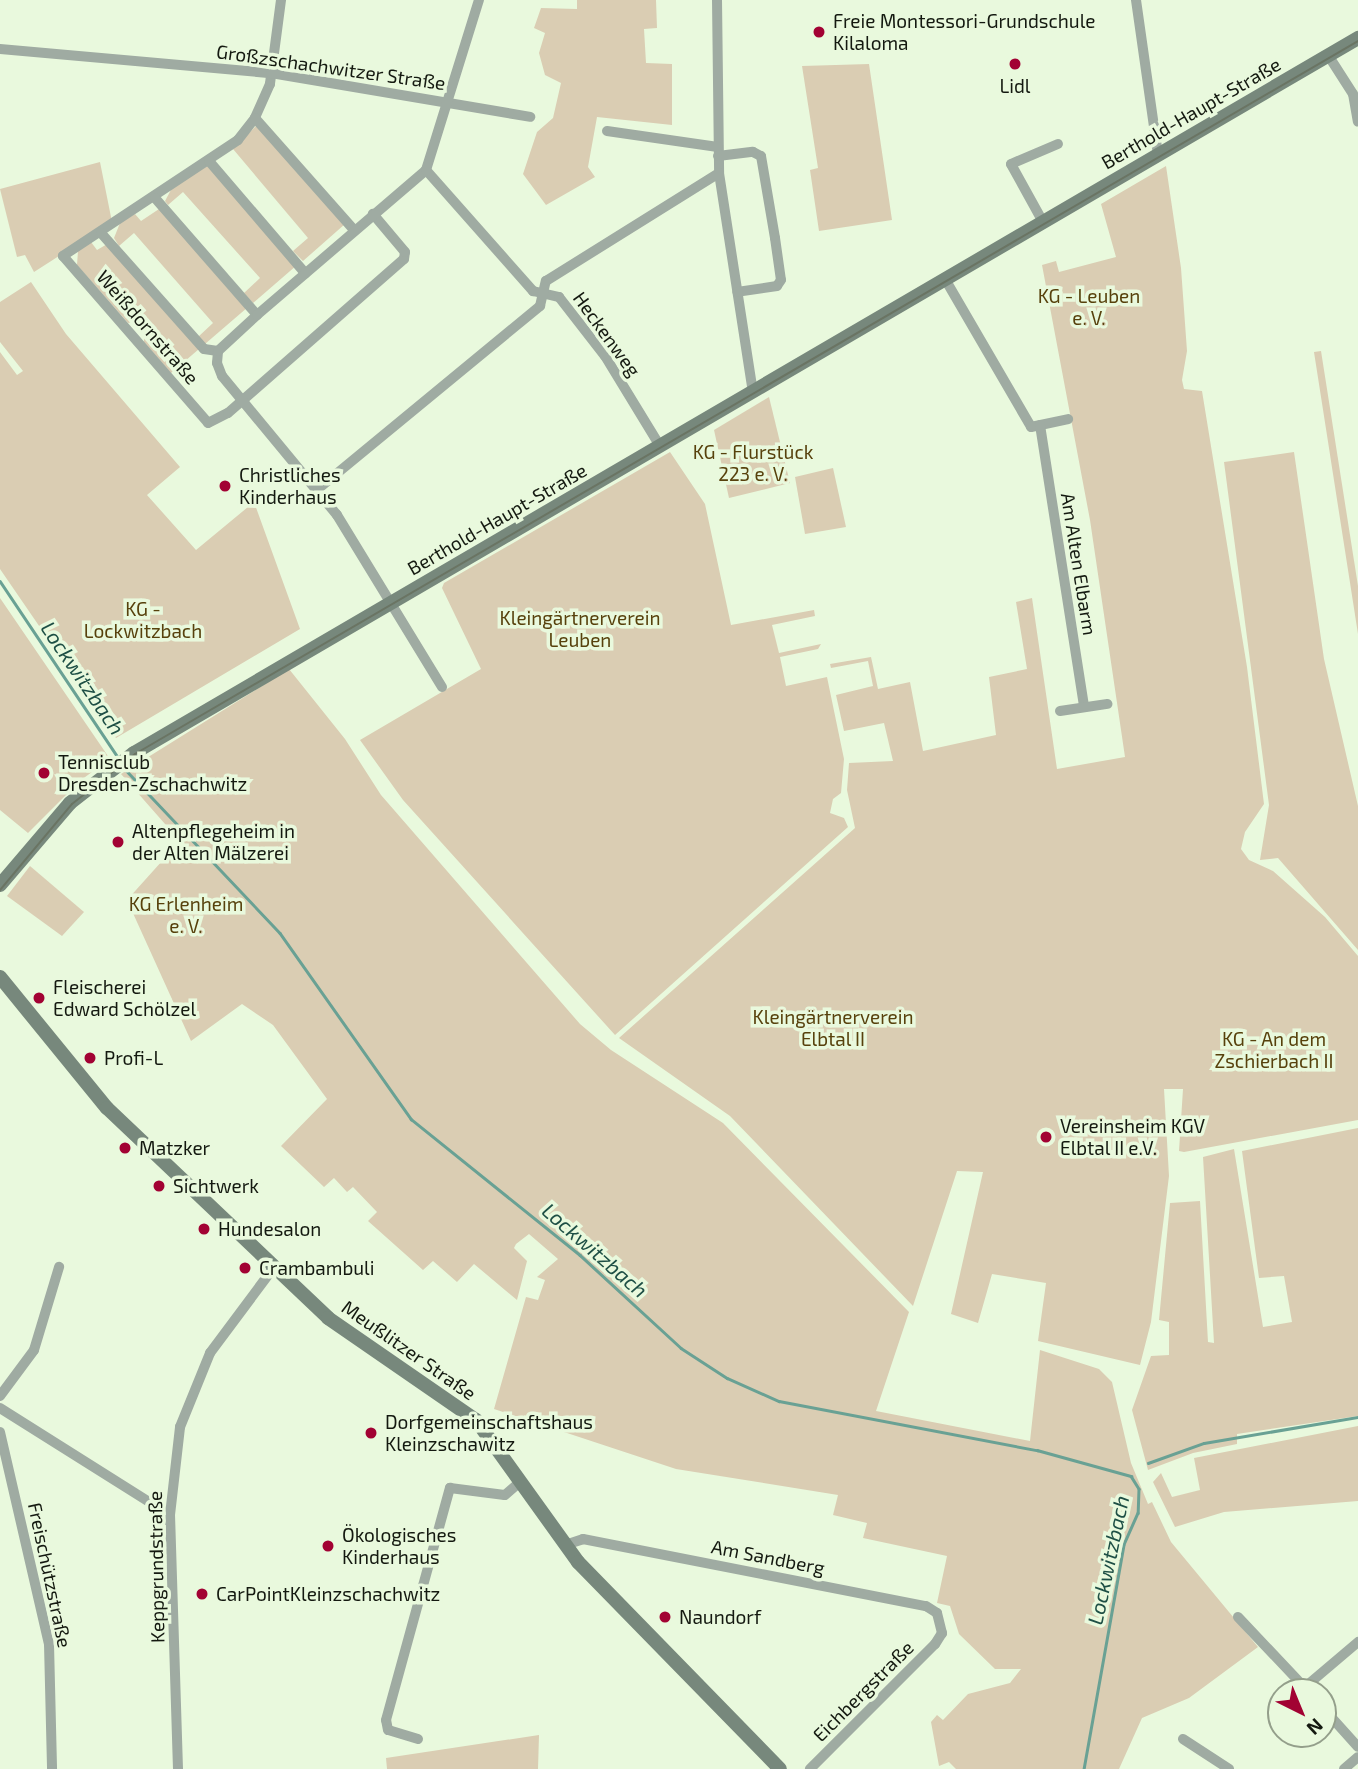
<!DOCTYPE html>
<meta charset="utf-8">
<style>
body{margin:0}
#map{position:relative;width:1358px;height:1769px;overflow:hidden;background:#e9f9dd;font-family:"Exo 2",sans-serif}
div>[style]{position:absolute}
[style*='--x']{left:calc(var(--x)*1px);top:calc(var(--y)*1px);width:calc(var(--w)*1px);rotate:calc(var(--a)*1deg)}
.green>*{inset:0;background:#dacdb3}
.stream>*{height:2.5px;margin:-1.25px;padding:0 1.25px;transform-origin:1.25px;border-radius:1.25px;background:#69a194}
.street>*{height:10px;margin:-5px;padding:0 5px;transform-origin:5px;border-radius:5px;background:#9faba2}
.secondary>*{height:14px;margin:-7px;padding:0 7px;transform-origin:7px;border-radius:7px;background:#77887c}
.tram>*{height:2px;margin:-1px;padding:0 1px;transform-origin:1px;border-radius:1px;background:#6a7463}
.dots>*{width:19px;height:19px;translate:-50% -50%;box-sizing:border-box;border:4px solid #e9f9dd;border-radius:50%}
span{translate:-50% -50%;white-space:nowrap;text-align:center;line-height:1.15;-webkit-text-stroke:7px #e9f9dd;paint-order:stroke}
.poi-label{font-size:19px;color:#141910}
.left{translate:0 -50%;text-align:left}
.street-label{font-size:19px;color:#141910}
.park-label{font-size:19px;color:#57410c}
.water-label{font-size:21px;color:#1e4f45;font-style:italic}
.north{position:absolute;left:1267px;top:1678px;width:70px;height:70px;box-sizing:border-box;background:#e9f9dd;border:2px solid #949f8b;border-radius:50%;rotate:137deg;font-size:19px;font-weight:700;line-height:28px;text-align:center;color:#141910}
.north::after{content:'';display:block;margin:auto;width:24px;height:32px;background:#a20233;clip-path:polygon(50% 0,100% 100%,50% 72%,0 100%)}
</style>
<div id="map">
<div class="green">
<i style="clip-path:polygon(577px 0,656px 0,657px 28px,644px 29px,646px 63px,672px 64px,672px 125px,597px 117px,588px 167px,595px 177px,546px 205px,523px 174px,537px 132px,553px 118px,561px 83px,545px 75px,539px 53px,545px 33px,534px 28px,541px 8px,577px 9px)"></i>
<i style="clip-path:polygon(869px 64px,892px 220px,819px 231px,810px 170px,818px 168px,802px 66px)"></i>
<i style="clip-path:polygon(259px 123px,345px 224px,303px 261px,293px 251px,308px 238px,233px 149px)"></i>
<i style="clip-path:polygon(100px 162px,112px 222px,34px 272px,25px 255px,17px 257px,0 189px)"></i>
<i style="clip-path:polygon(209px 163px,297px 265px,253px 303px,244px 293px,260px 278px,183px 192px,168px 205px,165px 201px,172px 188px)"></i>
<i style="clip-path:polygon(1166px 166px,1181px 268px,1187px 351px,1182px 380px,1184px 389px,1202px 391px,1247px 667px,1264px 804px,1245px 832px,1241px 849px,1249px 860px,1273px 871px,1325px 917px,1358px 956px,1358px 1120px,1184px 1152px,1179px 1151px,1183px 1089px,1164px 1089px,1169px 1176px,1151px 1322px,1140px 1365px,1038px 1341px,1046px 1283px,992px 1274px,978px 1323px,951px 1314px,983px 1172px,957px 1171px,913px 1306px,730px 1116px,619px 1038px,855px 828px,847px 790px,849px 763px,893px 761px,884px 723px,844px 731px,836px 695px,873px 686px,868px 661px,831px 668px,830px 664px,871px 657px,878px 689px,910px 682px,923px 751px,996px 735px,989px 677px,1027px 669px,1016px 602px,1032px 598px,1057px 769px,1125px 757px,1090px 520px,1042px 265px,1056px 261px,1059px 272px,1116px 257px,1101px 204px)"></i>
<i style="clip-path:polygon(162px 207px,248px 307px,205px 344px,198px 337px,213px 323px,134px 233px,119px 246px,114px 238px,120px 223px,135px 214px,141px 221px)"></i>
<i style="clip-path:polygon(91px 242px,97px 250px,109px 243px,199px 349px,171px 373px,144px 342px,144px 334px,133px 322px,128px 323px,77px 265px,78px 251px)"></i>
<i style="clip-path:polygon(31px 282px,66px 334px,180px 467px,147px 495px,196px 550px,254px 502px,300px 629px,116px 738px,0 569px,0 352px,17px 375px,23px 371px,0 342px,0 302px)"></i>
<i style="clip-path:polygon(1321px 351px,1358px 586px,1358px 634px,1314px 352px)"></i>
<i style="clip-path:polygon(769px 397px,790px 483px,729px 498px,714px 430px)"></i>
<i style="clip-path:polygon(670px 452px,705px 504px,731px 625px,814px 610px,815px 616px,772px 625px,779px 653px,821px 644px,818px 649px,780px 657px,786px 686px,827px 677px,844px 759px,841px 793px,833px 799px,830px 813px,844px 818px,848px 827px,615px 1035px,403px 800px,360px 740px,481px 669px,442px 588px,444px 583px)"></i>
<i style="clip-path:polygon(1294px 452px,1324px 659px,1358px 806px,1358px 950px,1278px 858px,1260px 860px,1269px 805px,1224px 462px)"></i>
<i style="clip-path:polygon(833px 468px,846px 527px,805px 534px,795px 477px)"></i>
<i style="clip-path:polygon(0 598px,110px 759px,81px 780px,28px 833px,0 810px)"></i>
<i style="clip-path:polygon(289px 669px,345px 739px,381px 795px,580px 1024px,611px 1050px,723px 1123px,909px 1312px,876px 1411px,1030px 1441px,1040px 1350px,1099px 1369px,1112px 1382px,1131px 1463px,1148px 1504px,1152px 1502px,1171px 1542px,1258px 1647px,1189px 1698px,1142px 1718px,1119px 1769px,956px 1769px,949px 1762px,939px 1766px,931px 1722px,937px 1715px,943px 1720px,968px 1694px,1010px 1683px,1021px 1669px,995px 1669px,959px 1634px,950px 1606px,937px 1603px,947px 1556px,863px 1538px,867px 1523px,833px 1515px,838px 1495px,676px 1469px,494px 1409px,526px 1297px,538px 1300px,545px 1280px,537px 1277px,558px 1259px,529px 1234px,516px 1244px,514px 1248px,527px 1261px,517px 1300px,474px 1264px,457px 1282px,433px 1261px,423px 1270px,368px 1221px,377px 1212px,353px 1187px,347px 1192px,334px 1178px,324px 1187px,281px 1146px,327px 1099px,273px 1025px,242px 1004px,191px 1041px,127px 900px,180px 841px,121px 774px)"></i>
<i style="clip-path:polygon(30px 866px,84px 912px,62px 936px,7px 896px)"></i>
<i style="clip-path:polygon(1358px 1128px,1358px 1416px,1237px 1434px,1237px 1444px,1193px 1453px,1148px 1470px,1132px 1410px,1151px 1356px,1169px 1355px,1169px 1322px,1159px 1320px,1170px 1203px,1200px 1201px,1208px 1342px,1214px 1343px,1203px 1157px,1234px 1149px,1263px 1327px,1292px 1322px,1284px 1276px,1259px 1278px,1242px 1151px)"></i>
<i style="clip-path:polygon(1358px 1426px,1358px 1501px,1224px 1512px,1175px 1527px,1153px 1482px,1161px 1473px,1172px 1497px,1200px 1490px,1194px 1458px)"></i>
<i style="clip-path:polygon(539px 1735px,538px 1769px,387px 1769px,386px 1758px)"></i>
</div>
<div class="stream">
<i style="--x:0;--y:581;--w:214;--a:56.2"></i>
<i style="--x:124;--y:768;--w:227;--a:46.6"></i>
<i style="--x:280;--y:933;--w:228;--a:54.8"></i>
<i style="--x:411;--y:1119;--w:217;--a:38.8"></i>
<i style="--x:580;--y:1255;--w:137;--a:42.6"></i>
<i style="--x:681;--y:1348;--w:55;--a:33.1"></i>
<i style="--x:727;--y:1378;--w:57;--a:23.9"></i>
<i style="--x:779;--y:1401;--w:263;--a:10.8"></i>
<i style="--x:1037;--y:1450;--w:98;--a:15.5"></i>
<i style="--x:1131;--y:1476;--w:15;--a:58"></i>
<i style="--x:1139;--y:1489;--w:24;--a:92"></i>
<i style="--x:1138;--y:1513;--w:35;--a:114"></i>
<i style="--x:1124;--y:1545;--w:228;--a:100.1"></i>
<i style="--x:1148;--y:1463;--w:59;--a:-19.7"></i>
<i style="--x:1204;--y:1443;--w:156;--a:-9.6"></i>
</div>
<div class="street">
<i style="--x:281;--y:0;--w:85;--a:97.5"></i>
<i style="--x:270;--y:84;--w:37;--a:114"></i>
<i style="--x:255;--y:118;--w:28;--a:128"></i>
<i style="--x:238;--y:140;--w:210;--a:146.5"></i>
<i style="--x:63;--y:256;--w:221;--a:49"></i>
<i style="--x:208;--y:423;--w:22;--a:-27"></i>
<i style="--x:228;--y:413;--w:234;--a:-41.2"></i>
<i style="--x:404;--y:259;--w:7;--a:-82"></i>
<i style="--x:405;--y:252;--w:50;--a:-130.1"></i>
<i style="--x:717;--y:0;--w:173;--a:89.3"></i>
<i style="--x:719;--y:173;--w:222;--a:81.2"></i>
<i style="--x:1136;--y:0;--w:156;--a:81.9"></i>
<i style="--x:0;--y:49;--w:272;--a:5.1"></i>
<i style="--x:271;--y:73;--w:263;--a:9.6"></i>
<i style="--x:1328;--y:55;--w:46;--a:57.3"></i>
<i style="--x:1353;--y:94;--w:28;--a:80"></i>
<i style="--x:255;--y:118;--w:149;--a:48.5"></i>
<i style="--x:607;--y:131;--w:112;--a:8.2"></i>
<i style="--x:718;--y:156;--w:35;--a:-7"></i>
<i style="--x:753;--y:152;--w:9;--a:27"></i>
<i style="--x:761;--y:156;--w:83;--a:80.3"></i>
<i style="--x:775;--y:238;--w:42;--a:81.9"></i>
<i style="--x:781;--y:280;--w:7;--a:124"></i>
<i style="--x:777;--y:286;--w:40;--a:171.5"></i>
<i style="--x:209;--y:161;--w:148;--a:49.4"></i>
<i style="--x:426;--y:170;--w:162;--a:48.5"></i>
<i style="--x:533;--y:291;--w:27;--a:13"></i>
<i style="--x:559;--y:297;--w:75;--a:52.1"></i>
<i style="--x:605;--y:356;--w:105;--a:58.6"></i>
<i style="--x:155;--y:198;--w:155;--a:48.9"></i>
<i style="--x:1043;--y:222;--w:66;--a:-118.9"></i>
<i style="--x:1011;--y:164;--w:51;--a:-23.1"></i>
<i style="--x:101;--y:233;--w:155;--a:48.4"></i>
<i style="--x:204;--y:349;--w:14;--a:8"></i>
<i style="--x:945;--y:279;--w:171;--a:59.8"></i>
<i style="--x:1031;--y:427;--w:38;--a:-12"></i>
<i style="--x:1040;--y:425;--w:285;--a:81.1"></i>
<i style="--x:318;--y:489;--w:288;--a:-39.5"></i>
<i style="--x:540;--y:306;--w:26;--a:-77"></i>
<i style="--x:546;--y:281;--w:204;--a:-32"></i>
<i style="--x:442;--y:687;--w:202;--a:-121.4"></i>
<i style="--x:337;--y:515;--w:180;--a:-129.6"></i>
<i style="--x:222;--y:376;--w:14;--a:-111"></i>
<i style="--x:217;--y:363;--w:12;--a:-85"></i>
<i style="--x:218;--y:351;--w:53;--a:-42.7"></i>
<i style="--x:257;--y:315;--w:223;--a:-40.6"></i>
<i style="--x:426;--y:170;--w:178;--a:-72.7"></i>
<i style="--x:1060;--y:711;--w:48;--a:-8.5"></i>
<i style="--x:0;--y:1396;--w:57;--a:-53.5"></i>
<i style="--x:34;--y:1350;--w:87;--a:-73.2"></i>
<i style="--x:0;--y:1408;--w:201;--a:32.2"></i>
<i style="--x:0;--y:1432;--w:218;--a:77"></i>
<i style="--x:49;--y:1644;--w:125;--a:88.6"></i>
<i style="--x:565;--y:1545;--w:19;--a:-18"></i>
<i style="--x:583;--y:1539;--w:349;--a:11.1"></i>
<i style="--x:926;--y:1606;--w:13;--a:32"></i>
<i style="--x:937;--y:1613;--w:21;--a:76"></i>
<i style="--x:942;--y:1633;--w:13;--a:122"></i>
<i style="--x:935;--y:1644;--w:177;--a:135"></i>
<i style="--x:1238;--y:1617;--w:103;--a:46.6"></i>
<i style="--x:1305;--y:1687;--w:70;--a:-40.3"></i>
<i style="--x:1323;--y:1708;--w:52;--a:48.1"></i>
<i style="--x:418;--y:1739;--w:31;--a:-163"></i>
<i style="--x:388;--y:1730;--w:10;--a:-101"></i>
<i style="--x:386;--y:1720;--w:241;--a:-74.6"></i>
<i style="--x:450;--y:1488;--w:55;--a:7.3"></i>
<i style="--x:505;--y:1495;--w:21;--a:-41"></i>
<i style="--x:1183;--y:1739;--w:55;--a:33.1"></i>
<i style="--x:178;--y:1769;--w:254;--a:-91.8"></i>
<i style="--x:170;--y:1515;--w:89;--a:-83.5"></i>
<i style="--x:180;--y:1427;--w:80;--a:-67.9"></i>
<i style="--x:210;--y:1353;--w:107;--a:-53.3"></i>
<i style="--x:1344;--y:1769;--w:18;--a:-41"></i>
</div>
<div class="secondary">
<i style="--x:0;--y:885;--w:108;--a:-49.5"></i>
<i style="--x:70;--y:803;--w:81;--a:-38"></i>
<i style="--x:134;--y:753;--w:1418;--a:-30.29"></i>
<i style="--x:0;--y:977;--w:169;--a:50.8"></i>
<i style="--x:107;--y:1108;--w:305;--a:43.5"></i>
<i style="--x:328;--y:1318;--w:180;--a:34.6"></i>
<i style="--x:476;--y:1420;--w:175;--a:54.3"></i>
<i style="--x:578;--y:1562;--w:289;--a:45.7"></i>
</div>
<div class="tram">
<i style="--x:0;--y:890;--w:112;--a:-50.1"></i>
<i style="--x:72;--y:804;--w:80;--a:-38.4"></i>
<i style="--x:135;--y:754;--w:1416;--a:-30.24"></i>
</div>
<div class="dots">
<i style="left:819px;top:32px;background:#a20233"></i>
<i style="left:1015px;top:64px;background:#a20233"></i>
<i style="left:225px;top:486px;background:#a20233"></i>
<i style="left:44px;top:773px;background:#a20233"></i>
<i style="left:118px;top:842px;background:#a20233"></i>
<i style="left:39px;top:998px;background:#a20233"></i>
<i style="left:90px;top:1058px;background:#a20233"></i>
<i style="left:1046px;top:1137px;background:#a20233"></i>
<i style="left:125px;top:1148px;background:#a20233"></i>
<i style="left:159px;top:1186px;background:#a20233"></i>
<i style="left:204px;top:1229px;background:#a20233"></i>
<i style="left:245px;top:1268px;background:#a20233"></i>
<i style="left:371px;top:1433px;background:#a20233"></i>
<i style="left:328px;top:1546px;background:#a20233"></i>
<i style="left:202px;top:1594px;background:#a20233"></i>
<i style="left:665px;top:1617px;background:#a20233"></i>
</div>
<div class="poi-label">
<span class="left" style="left:833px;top:32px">Freie Montessori-Grundschule<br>Kilaloma</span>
<span style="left:1015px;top:86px">Lidl</span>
<span class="left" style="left:239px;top:486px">Christliches<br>Kinderhaus</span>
<span class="left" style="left:58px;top:773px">Tennisclub<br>Dresden-Zschachwitz</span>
<span class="left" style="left:132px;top:842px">Altenpflegeheim in<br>der Alten Mälzerei</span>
<span class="left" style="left:53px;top:998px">Fleischerei<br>Edward Schölzel</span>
<span class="left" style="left:104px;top:1058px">Profi-L</span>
<span class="left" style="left:1060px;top:1137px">Vereinsheim KGV<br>Elbtal II e.V.</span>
<span class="left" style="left:139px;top:1148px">Matzker</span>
<span class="left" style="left:173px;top:1186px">Sichtwerk</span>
<span class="left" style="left:218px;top:1229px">Hundesalon</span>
<span class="left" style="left:259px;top:1268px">Crambambuli</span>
<span class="left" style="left:385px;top:1433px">Dorfgemeinschaftshaus<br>Kleinzschawitz</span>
<span class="left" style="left:342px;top:1546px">Ökologisches<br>Kinderhaus</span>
<span class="left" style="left:216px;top:1594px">CarPointKleinzschachwitz</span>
<span class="left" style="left:679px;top:1617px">Naundorf</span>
</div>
<div class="street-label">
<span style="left:331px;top:67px;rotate:8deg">Großzschachwitzer Straße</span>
<span style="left:1191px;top:113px;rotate:-30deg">Berthold-Haupt-Straße</span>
<span style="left:148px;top:327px;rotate:49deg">Weißdornstraße</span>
<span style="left:607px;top:334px;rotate:54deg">Heckenweg</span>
<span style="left:497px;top:519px;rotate:-30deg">Berthold-Haupt-Straße</span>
<span style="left:1079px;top:564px;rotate:81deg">Am Alten Elbarm</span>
<span style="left:409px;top:1350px;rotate:35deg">Meußlitzer Straße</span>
<span style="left:768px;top:1557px;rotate:11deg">Am Sandberg</span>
<span style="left:156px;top:1567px;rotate:-91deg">Keppgrundstraße</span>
<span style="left:50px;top:1575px;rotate:78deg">Freischützstraße</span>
<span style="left:863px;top:1691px;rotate:-45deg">Eichbergstraße</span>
</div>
<div class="park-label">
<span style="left:1089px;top:307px">KG - Leuben<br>e. V.</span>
<span style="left:753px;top:463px">KG - Flurstück<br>223 e. V.</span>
<span style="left:143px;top:620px">KG -<br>Lockwitzbach</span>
<span style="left:580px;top:629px">Kleingärtnerverein<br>Leuben</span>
<span style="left:186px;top:915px">KG Erlenheim<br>e. V.</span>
<span style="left:833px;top:1028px">Kleingärtnerverein<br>Elbtal II</span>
<span style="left:1274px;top:1050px">KG - An dem<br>Zschierbach II</span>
</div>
<div class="water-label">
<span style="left:83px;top:678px;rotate:56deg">Lockwitzbach</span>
<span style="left:595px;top:1250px;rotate:41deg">Lockwitzbach</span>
<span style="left:1108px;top:1560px;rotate:-78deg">Lockwitzbach</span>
</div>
<div class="north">N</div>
</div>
